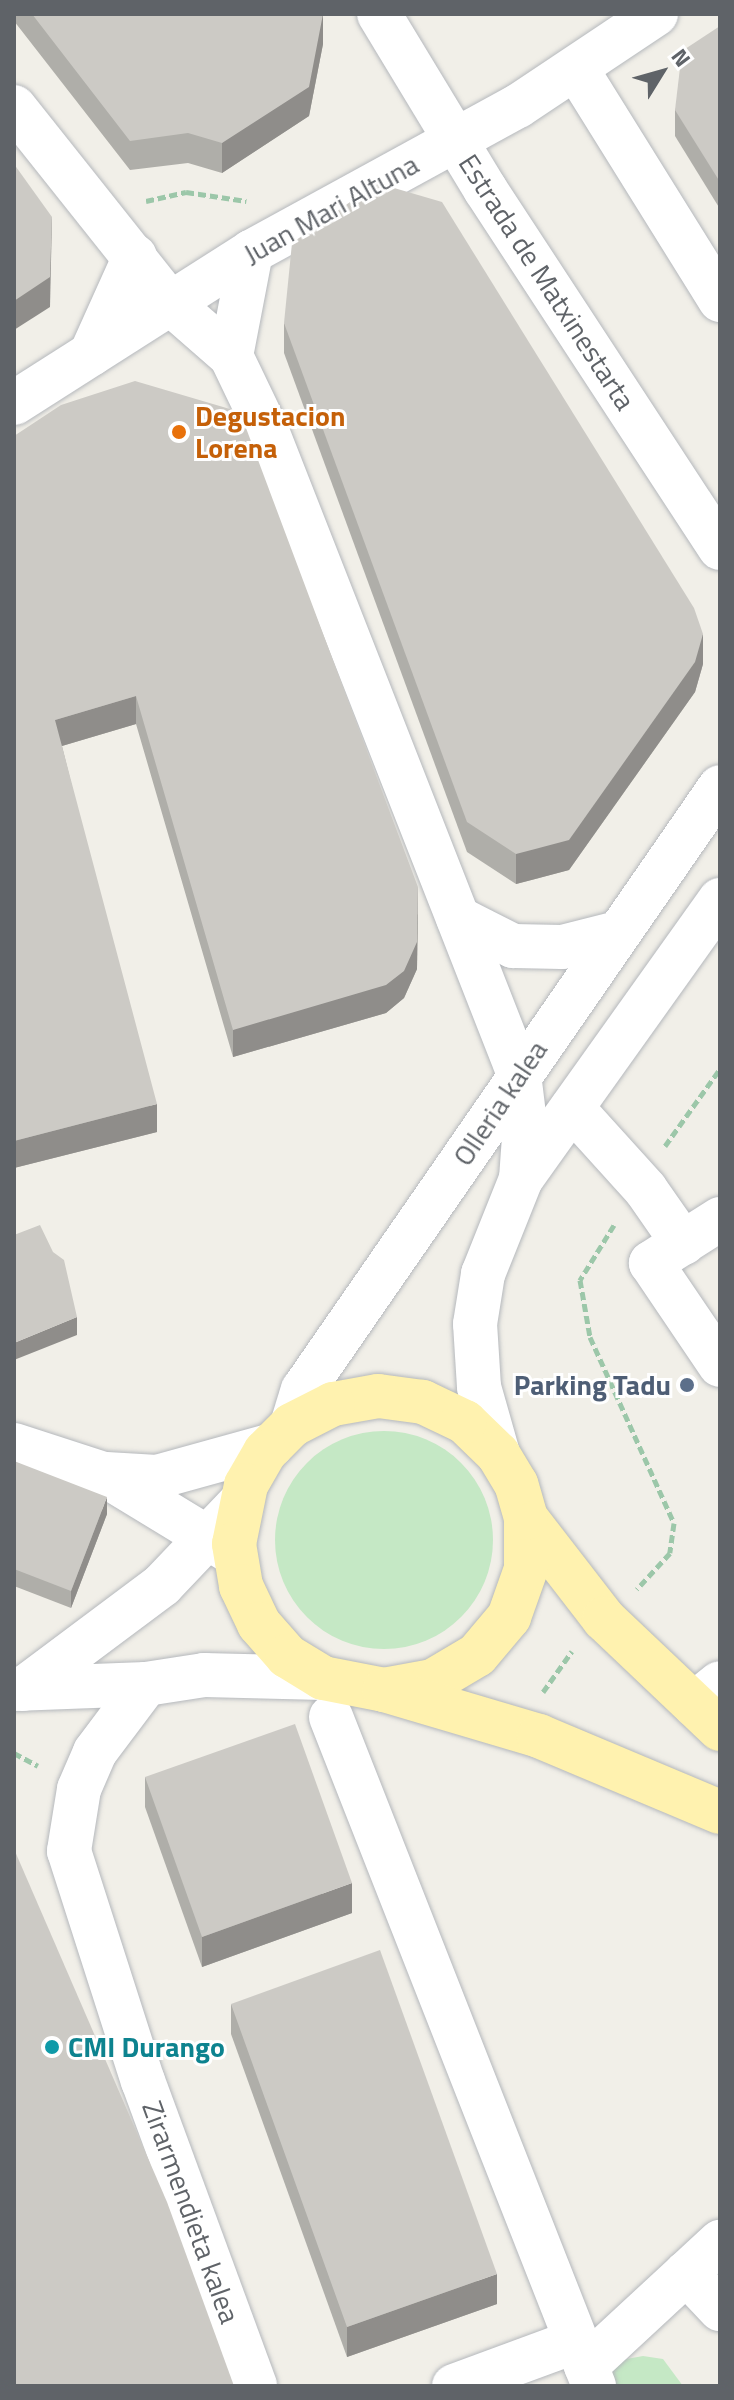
<!DOCTYPE html>
<style>
body{margin:0}
#map{position:relative;width:734px;height:2400px;overflow:hidden;background:#f1efe8;font-family:"Titillium Web",sans-serif}
div>[style]{position:absolute}
[style*='--x']{left:calc(var(--x)*1px);top:calc(var(--y)*1px);width:calc(var(--w)*1px);rotate:calc(var(--a)*1deg)}
.green>*{inset:0;background:#c5e8c5}
.round{border-radius:50%}
.path>*{height:5px;margin-top:-2.5px;transform-origin:0;background:repeating-linear-gradient(90deg,#9cc7a9 0 8px,transparent 0 12px)}
.roads{filter:drop-shadow(0 0 2px #b5b8bc) drop-shadow(0 0 2px #b5b8bc)}
.minor>*{height:44px;margin:-22px;padding:0 22px;transform-origin:22px;border-radius:22px;background:#fff}
.major>*{height:44px;margin:-22px;padding:0 22px;transform-origin:22px;border-radius:22px;background:#fff2af}
.wall>*{inset:0;background:#afaea9}
.shaded-wall>*{inset:0;background:#8f8d8a}
.building>*{inset:0;background:#cccac5}
.dots>*{width:22px;height:22px;translate:-50% -50%;box-sizing:border-box;border:4px solid #fff;border-radius:50%}
span{translate:-50% -50%;white-space:nowrap;text-align:center;line-height:1.15;-webkit-text-stroke:6px #fff;paint-order:stroke}
.street-label{font-size:28px;color:#5f6368}
.food-label{font-size:28px;color:#c56008;font-weight:700}
.left{translate:0 -50%;text-align:left}
.service-label{font-size:28px;color:#4e5e75;font-weight:700}
.right{translate:-100% -50%;text-align:right}
.culture-label{font-size:28px;color:#0d838f;font-weight:700}
.frame{position:absolute;inset:0;border:16px solid #5f6368;pointer-events:none}
.north{position:absolute;left:622px;top:32px;width:80px;height:80px;-webkit-text-stroke:6px #fff;paint-order:stroke;rotate:53deg;font-size:22px;font-weight:700;line-height:32px;text-align:center;color:#5f6368}
.north::after{content:'';display:block;margin:auto;width:28px;height:36px;background:#5f6368;clip-path:polygon(50% 0,100% 100%,50% 72%,0 100%)}
</style>
<div id="map">
<div class="green">
<i class="round" style="left:275px;top:1431px;width:218px;height:218px"></i>
<i style="clip-path:polygon(643px 2356px,663px 2359px,683px 2386px,611px 2386px,599px 2364px)"></i>
</div>
<div class="path">
<i style="--x:146;--y:201;--w:41;--a:-12.7"></i>
<i style="--x:186;--y:192;--w:61;--a:8.5"></i>
<i style="--x:665;--y:1146;--w:95;--a:-54.5"></i>
<i style="--x:614;--y:1225;--w:65;--a:121.7"></i>
<i style="--x:580;--y:1280;--w:58;--a:80"></i>
<i style="--x:590;--y:1337;--w:204;--a:65.7"></i>
<i style="--x:674;--y:1523;--w:30;--a:98"></i>
<i style="--x:670;--y:1553;--w:49;--a:132.5"></i>
<i style="--x:543;--y:1692;--w:50;--a:-54.7"></i>
<i style="--x:14;--y:1753;--w:27;--a:28"></i>
</div>
<div class="roads">
<div class="minor">
<i style="--x:379;--y:14;--w:205;--a:58.8"></i>
<i style="--x:485;--y:189;--w:429;--a:56.8"></i>
<i style="--x:577;--y:70;--w:271;--a:58.1"></i>
<i style="--x:14;--y:107;--w:249;--a:51.5"></i>
<i style="--x:169;--y:302;--w:82;--a:41.1"></i>
<i style="--x:231;--y:356;--w:83;--a:64.4"></i>
<i style="--x:267;--y:431;--w:691;--a:68.6"></i>
<i style="--x:519;--y:1074;--w:49;--a:83"></i>
<i style="--x:525;--y:1123;--w:56;--a:94.1"></i>
<i style="--x:91;--y:354;--w:107;--a:-65.8"></i>
<i style="--x:231;--y:356;--w:106;--a:-79.1"></i>
<i style="--x:14;--y:403;--w:281;--a:-32.5"></i>
<i style="--x:251;--y:252;--w:304;--a:-28.7"></i>
<i style="--x:518;--y:106;--w:166;--a:-33.7"></i>
<i style="--x:458;--y:918;--w:62;--a:27"></i>
<i style="--x:513;--y:946;--w:49;--a:1.2"></i>
<i style="--x:562;--y:947;--w:58;--a:-14"></i>
<i style="--x:572;--y:1108;--w:110;--a:47.9"></i>
<i style="--x:646;--y:1190;--w:65;--a:55.1"></i>
<i style="--x:720;--y:1219;--w:82;--a:147.5"></i>
<i style="--x:651;--y:1263;--w:123;--a:55.9"></i>
<i style="--x:292;--y:1425;--w:37;--a:-73"></i>
<i style="--x:303;--y:1390;--w:733;--a:-55.33"></i>
<i style="--x:14;--y:1445;--w:94;--a:18"></i>
<i style="--x:103;--y:1474;--w:152;--a:31.3"></i>
<i style="--x:498;--y:1454;--w:70;--a:-105.8"></i>
<i style="--x:479;--y:1387;--w:63;--a:-93.6"></i>
<i style="--x:475;--y:1324;--w:51;--a:-80.9"></i>
<i style="--x:483;--y:1274;--w:102;--a:-68.2"></i>
<i style="--x:521;--y:1179;--w:343;--a:-54.5"></i>
<i style="--x:106;--y:1474;--w:51;--a:3.4"></i>
<i style="--x:157;--y:1477;--w:119;--a:-15.5"></i>
<i style="--x:146;--y:1684;--w:85;--a:126.9"></i>
<i style="--x:95;--y:1752;--w:40;--a:113.4"></i>
<i style="--x:79;--y:1789;--w:63;--a:99.2"></i>
<i style="--x:69;--y:1851;--w:242;--a:72.2"></i>
<i style="--x:143;--y:2081;--w:325;--a:69.8"></i>
<i style="--x:14;--y:1689;--w:132;--a:-2.2"></i>
<i style="--x:146;--y:1684;--w:59;--a:-8.8"></i>
<i style="--x:204;--y:1675;--w:119;--a:1.4"></i>
<i style="--x:23;--y:1689;--w:174;--a:-36.8"></i>
<i style="--x:162;--y:1585;--w:113;--a:-46.4"></i>
<i style="--x:694;--y:1704;--w:33;--a:-39"></i>
<i style="--x:331;--y:1717;--w:719;--a:68.54"></i>
<i style="--x:686;--y:2273;--w:50;--a:46.6"></i>
<i style="--x:586;--y:2366;--w:183;--a:-42.8"></i>
<i style="--x:454;--y:2386;--w:130;--a:-20.2"></i>
</div>
<div class="major">
<i style="--x:526;--y:1518;--w:128;--a:52.3"></i>
<i style="--x:604;--y:1619;--w:160;--a:43.5"></i>
<i style="--x:384;--y:1690;--w:50;--a:-10.4"></i>
<i style="--x:433;--y:1681;--w:51;--a:-30.6"></i>
<i style="--x:477;--y:1655;--w:50;--a:-49.9"></i>
<i style="--x:509;--y:1617;--w:51;--a:-70.5"></i>
<i style="--x:526;--y:1569;--w:51;--a:-90"></i>
<i style="--x:526;--y:1518;--w:35;--a:-106"></i>
<i style="--x:516;--y:1484;--w:35;--a:-121"></i>
<i style="--x:498;--y:1454;--w:46;--a:-135.9"></i>
<i style="--x:465;--y:1422;--w:47;--a:-154.5"></i>
<i style="--x:423;--y:1402;--w:45;--a:-172.4"></i>
<i style="--x:378;--y:1396;--w:46;--a:169.9"></i>
<i style="--x:333;--y:1404;--w:46;--a:152.9"></i>
<i style="--x:292;--y:1425;--w:38;--a:135"></i>
<i style="--x:265;--y:1452;--w:38;--a:120"></i>
<i style="--x:246;--y:1485;--w:60;--a:101.5"></i>
<i style="--x:234;--y:1544;--w:43;--a:80.5"></i>
<i style="--x:241;--y:1586;--w:42;--a:64.7"></i>
<i style="--x:259;--y:1624;--w:43;--a:48.8"></i>
<i style="--x:287;--y:1656;--w:42;--a:31.4"></i>
<i style="--x:323;--y:1678;--w:62;--a:11.1"></i>
<i style="--x:384;--y:1690;--w:162;--a:16.5"></i>
<i style="--x:539;--y:1736;--w:196;--a:22.8"></i>
</div>
</div>
<div class="wall">
<i style="clip-path:polygon(14px 14px,323px 14px,323px 44px,309px 116px,222px 173px,188px 163px,130px 170px,14px 21px)"></i>
<i style="clip-path:polygon(720px 26px,720px 209px,675px 136px,675px 110px)"></i>
<i style="clip-path:polygon(284px 323px,703px 664px,695px 692px,569px 870px,516px 884px,467px 852px,284px 353px)"></i>
<i style="clip-path:polygon(14px 436px,418px 915px,417px 969px,404px 998px,386px 1013px,233px 1057px,136px 724px,62px 746px,157px 1132px,14px 1168px)"></i>
<i style="clip-path:polygon(14px 1461px,107px 1514px,71px 1608px,14px 1586px)"></i>
<i style="clip-path:polygon(145px 1777px,352px 1913px,202px 1967px,145px 1807px)"></i>
<i style="clip-path:polygon(231px 2004px,497px 2304px,347px 2357px,231px 2034px)"></i>
</div>
<div class="shaded-wall">
<i style="clip-path:polygon(323px 14px,323px 44px,309px 116px,222px 173px,222px 143px)"></i>
<i style="clip-path:polygon(52px 217px,50px 307px,14px 330px,14px 301px)"></i>
<i style="clip-path:polygon(703px 634px,703px 664px,695px 692px,569px 870px,516px 884px,516px 854px)"></i>
<i style="clip-path:polygon(136px 696px,136px 724px,55px 748px,55px 720px)"></i>
<i style="clip-path:polygon(418px 887px,417px 969px,404px 998px,386px 1013px,233px 1057px,233px 1030px)"></i>
<i style="clip-path:polygon(157px 1104px,157px 1132px,14px 1168px,14px 1141px)"></i>
<i style="clip-path:polygon(77px 1317px,77px 1335px,14px 1360px,14px 1343px)"></i>
<i style="clip-path:polygon(107px 1497px,107px 1514px,71px 1608px,71px 1591px)"></i>
<i style="clip-path:polygon(352px 1883px,352px 1913px,202px 1967px,202px 1937px)"></i>
<i style="clip-path:polygon(497px 2274px,497px 2304px,347px 2357px,347px 2327px)"></i>
</div>
<div class="building">
<i style="clip-path:polygon(32px 14px,323px 14px,309px 87px,222px 143px,188px 133px,130px 141px)"></i>
<i style="clip-path:polygon(720px 26px,720px 182px,675px 110px,682px 51px)"></i>
<i style="clip-path:polygon(14px 164px,52px 217px,50px 277px,14px 301px)"></i>
<i style="clip-path:polygon(377px 183px,442px 202px,694px 608px,703px 634px,695px 662px,569px 840px,516px 854px,467px 822px,284px 323px,292px 243px)"></i>
<i style="clip-path:polygon(135px 381px,240px 412px,418px 887px,417px 942px,404px 971px,386px 985px,233px 1030px,136px 696px,55px 720px,157px 1104px,14px 1141px,14px 436px,61px 405px)"></i>
<i style="clip-path:polygon(40px 1225px,53px 1252px,64px 1260px,77px 1317px,14px 1343px,14px 1235px)"></i>
<i style="clip-path:polygon(14px 1461px,107px 1497px,71px 1591px,14px 1569px)"></i>
<i style="clip-path:polygon(295px 1724px,352px 1883px,202px 1937px,145px 1777px)"></i>
<i style="clip-path:polygon(14px 1849px,167px 2202px,234px 2386px,14px 2386px)"></i>
<i style="clip-path:polygon(380px 1950px,497px 2274px,347px 2327px,231px 2004px)"></i>
</div>
<div class="dots">
<i style="left:179px;top:432px;background:#e8710a"></i>
<i style="left:687px;top:1385px;background:#5c6f8a"></i>
<i style="left:52px;top:2047px;background:#0f9aa8"></i>
</div>
<div class="street-label">
<span style="left:331px;top:209px;rotate:-29deg">Juan Mari Altuna</span>
<span style="left:547px;top:282px;rotate:57deg">Estrada de Matxinestarta</span>
<span style="left:500px;top:1103px;rotate:-56deg">Olleria kalea</span>
<span style="left:191px;top:2212px;rotate:70deg">Zirarmendieta kalea</span>
</div>
<div class="food-label">
<span class="left" style="left:195px;top:432px">Degustacion<br>Lorena</span>
</div>
<div class="service-label">
<span class="right" style="left:671px;top:1385px">Parking Tadu</span>
</div>
<div class="culture-label">
<span class="left" style="left:68px;top:2047px">CMI Durango</span>
</div>
<div class="frame"></div>
<div class="north">N</div>
</div>
